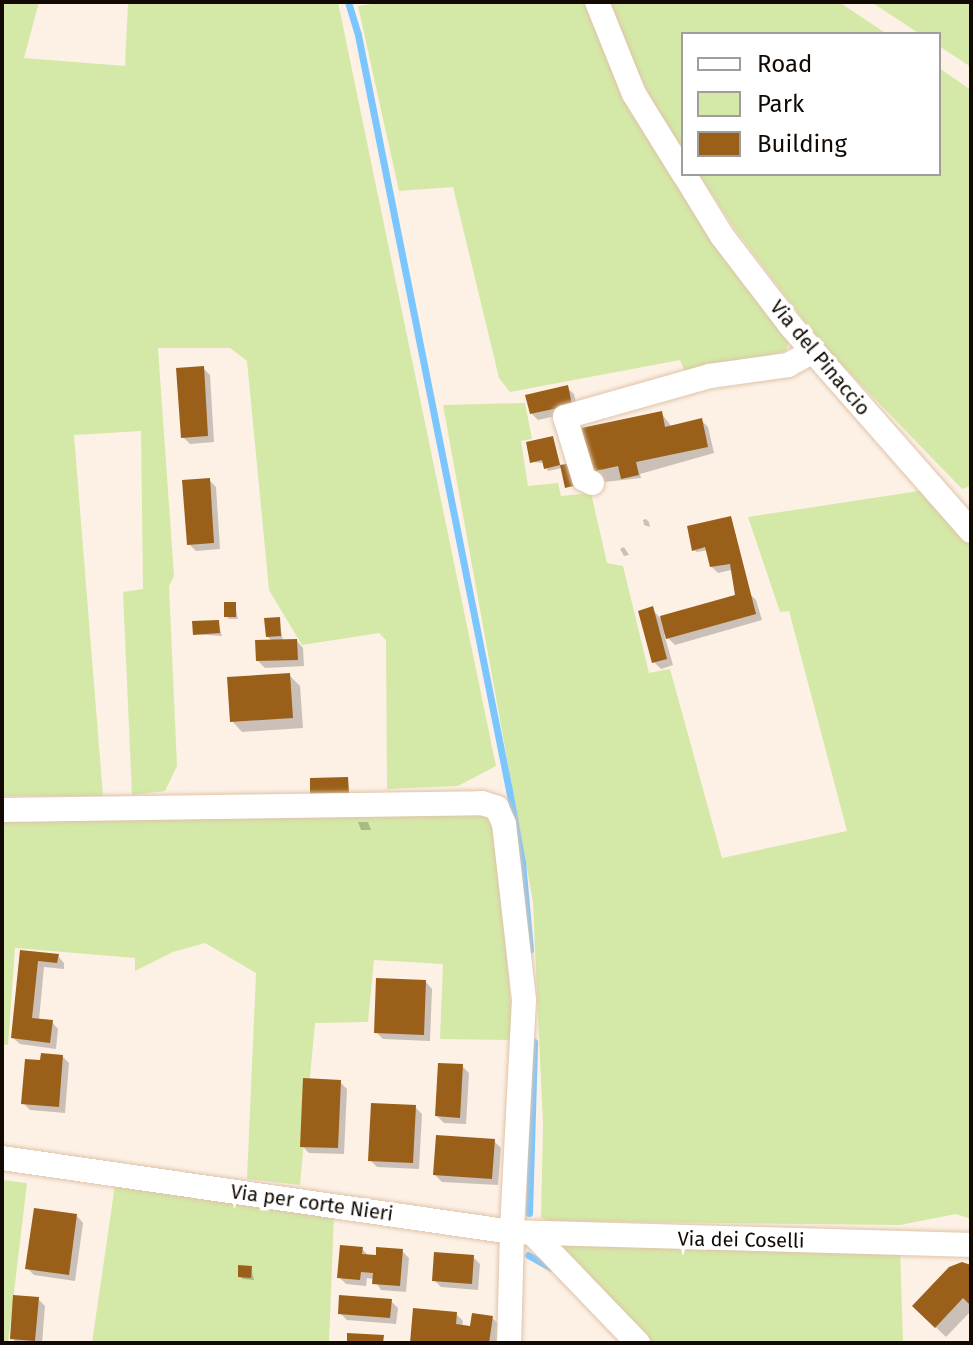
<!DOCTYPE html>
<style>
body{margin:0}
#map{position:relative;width:973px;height:1345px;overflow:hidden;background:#fdf1e6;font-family:"Fira Sans",sans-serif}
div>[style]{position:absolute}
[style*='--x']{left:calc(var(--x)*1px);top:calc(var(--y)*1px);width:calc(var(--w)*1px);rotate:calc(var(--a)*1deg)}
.green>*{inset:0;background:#d4e9a7}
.shadow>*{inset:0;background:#0003}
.stream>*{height:7px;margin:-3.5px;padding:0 3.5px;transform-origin:3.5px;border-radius:3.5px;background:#7cc6ff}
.building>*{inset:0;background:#9a601a}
.roads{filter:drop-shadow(0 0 2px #dfc3a8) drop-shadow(0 0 2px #dfc3a8)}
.minor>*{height:24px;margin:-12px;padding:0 12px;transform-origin:12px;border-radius:12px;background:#fff}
span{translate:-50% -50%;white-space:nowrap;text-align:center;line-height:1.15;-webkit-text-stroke:7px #fff;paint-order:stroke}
.street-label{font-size:20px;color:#120903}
.frame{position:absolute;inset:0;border:4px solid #120903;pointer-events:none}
.legend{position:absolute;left:681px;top:32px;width:260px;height:144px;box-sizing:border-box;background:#fff;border:2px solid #a09d9a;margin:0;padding:10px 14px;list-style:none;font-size:24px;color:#120903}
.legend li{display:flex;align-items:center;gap:16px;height:40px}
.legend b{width:40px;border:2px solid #a09d9a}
</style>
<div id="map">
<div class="green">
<i style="clip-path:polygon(2px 2px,39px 2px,24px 58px,125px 66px,128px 2px,338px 2px,496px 766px,458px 786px,387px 789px,386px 640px,379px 633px,302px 645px,269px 590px,247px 361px,230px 348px,158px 348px,174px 576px,169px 586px,177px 766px,165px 791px,132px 795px,123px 592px,143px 589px,141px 431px,74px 435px,103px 796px,2px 796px)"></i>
<i style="clip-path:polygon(385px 2px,590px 2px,790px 339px,786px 351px,688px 379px,680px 360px,510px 392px,499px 378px,453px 187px,399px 191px,358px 6px)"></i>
<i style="clip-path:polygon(605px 2px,839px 2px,887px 34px,683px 34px,683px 150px,655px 107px)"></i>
<i style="clip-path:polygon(871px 2px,971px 2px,971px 67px,939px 46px,939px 34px,920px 34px)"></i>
<i style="clip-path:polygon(939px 68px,971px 90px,971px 486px,962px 489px,820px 342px,734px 228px,699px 174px,939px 174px)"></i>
<i style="clip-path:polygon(525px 403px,532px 439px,521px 441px,528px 486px,558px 483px,561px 496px,591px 493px,607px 563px,623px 566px,649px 673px,670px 669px,722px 858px,847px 831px,789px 611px,780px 612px,748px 517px,932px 489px,971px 541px,971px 1219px,956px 1214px,900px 1225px,550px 1221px,541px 1218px,543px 1125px,533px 902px,443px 405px)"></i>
<i style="clip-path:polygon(481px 811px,494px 820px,514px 1040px,440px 1039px,443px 964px,374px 960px,368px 1022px,315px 1023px,300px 1185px,247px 1179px,256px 973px,205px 943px,173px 952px,135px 971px,135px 958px,15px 948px,8px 1045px,2px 1044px,2px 814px)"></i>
<i style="clip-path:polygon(2px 1180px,27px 1183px,8px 1343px,2px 1343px)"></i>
<i style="clip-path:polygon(115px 1185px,334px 1214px,329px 1343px,92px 1343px)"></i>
<i style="clip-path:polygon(562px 1245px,900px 1246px,903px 1343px,650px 1343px)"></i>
</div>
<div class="shadow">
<i style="clip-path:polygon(203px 368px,210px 375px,214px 442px,190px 444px,183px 437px)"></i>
<i style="clip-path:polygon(567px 388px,574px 394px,578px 411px,538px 420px,531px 413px)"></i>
<i style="clip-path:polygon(661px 413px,672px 427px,701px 420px,708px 427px,714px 453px,640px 474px,641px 478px,604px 482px,593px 471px)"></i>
<i style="clip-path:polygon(553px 438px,561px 467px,574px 468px,579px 487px,566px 486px,562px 468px,548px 471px,544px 463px,532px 462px,528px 443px)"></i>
<i style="clip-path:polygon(209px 480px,216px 487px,220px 549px,196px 551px,189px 544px)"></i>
<i style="clip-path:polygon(646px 519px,649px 522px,650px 527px,644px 525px,643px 520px)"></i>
<i style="clip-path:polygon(730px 519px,749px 593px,756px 600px,762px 620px,675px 645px,664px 634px,673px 665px,661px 669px,654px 662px,652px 609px,660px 618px,739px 596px,731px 570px,718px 573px,711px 566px,708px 550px,697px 552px,694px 550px)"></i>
<i style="clip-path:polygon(624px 547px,629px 555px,624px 556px,620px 549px)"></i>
<i style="clip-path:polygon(235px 604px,238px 619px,229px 619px,226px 616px)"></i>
<i style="clip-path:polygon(279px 619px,283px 641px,297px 641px,303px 648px,304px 666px,265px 668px,258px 661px,273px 642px,267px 636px)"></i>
<i style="clip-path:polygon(218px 622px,222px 636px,195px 634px)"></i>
<i style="clip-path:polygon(289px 675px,300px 686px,303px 728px,242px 732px,232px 721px)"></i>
<i style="clip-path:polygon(358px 822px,368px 822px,371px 830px,361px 830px)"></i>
<i style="clip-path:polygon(22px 952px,58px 956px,64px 963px,64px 969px,44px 967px,39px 1020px,52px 1022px,58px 1029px,56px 1049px,20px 1044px,13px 1038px)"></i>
<i style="clip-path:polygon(426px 982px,432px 989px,430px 1041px,383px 1039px,376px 1032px)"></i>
<i style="clip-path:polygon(62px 1056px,69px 1063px,65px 1113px,30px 1110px,23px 1103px,42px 1062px)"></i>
<i style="clip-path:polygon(462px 1066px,469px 1073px,466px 1124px,444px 1123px,437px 1116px)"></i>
<i style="clip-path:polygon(340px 1082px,347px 1089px,344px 1154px,309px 1153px,302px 1146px)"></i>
<i style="clip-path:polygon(415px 1107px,422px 1114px,419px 1169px,377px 1167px,370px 1160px)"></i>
<i style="clip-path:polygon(494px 1141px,501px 1148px,498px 1185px,442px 1182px,435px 1175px)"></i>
<i style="clip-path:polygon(77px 1216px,83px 1223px,75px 1281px,34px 1275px,27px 1268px)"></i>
<i style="clip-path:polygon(362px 1249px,370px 1257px,402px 1251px,409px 1258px,406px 1292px,381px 1290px,374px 1279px,367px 1278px,366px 1286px,346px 1284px,339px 1277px)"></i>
<i style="clip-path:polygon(473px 1257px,480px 1264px,478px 1290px,441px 1287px,434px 1280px)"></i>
<i style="clip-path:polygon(251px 1268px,254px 1280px,243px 1279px,240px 1276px)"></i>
<i style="clip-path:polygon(971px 1268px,971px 1311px,946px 1337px,914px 1306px)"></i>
<i style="clip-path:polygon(38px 1299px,45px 1306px,42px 1343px,17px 1343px,12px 1338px)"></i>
<i style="clip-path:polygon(391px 1301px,398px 1308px,396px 1324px,347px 1320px,340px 1313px)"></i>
<i style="clip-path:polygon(456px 1314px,463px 1321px,462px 1327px,472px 1328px,492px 1318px,499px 1324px,496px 1343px,412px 1343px)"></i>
</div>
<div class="stream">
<i style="--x:348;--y:2;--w:34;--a:73"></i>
<i style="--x:358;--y:35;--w:770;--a:78.69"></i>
<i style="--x:509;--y:790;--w:73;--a:79.8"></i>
<i style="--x:522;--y:862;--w:88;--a:84.8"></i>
<i style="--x:529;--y:1213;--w:171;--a:-88.3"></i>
<i style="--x:528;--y:1255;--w:26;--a:29"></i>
</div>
<div class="building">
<i style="clip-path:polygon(204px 366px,208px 436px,181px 438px,176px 368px)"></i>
<i style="clip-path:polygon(568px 385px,572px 405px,530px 414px,525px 395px)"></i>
<i style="clip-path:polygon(662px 411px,665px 427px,702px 418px,708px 447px,636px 462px,639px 475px,621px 479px,618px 466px,591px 472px,581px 428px)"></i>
<i style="clip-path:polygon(553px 436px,560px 465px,544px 469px,542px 460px,530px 463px,526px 442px)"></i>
<i style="clip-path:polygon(572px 463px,577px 485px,565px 488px,560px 465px)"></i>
<i style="clip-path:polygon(210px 478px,214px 543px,187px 545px,182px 480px)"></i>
<i style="clip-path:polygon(731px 516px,756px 614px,666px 639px,660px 616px,735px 595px,730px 564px,710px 567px,705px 547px,692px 551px,687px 526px)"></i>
<i style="clip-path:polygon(224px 602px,236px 602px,236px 617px,224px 617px)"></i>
<i style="clip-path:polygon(653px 606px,667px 659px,652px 663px,638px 611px)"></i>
<i style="clip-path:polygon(280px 617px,281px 636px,266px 637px,264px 618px)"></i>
<i style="clip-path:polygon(219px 620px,220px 633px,193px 635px,192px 621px)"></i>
<i style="clip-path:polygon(297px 639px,298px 660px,256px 661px,255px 640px)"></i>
<i style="clip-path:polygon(290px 673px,293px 718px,230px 722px,227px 677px)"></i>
<i style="clip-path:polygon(348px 777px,349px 793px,310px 794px,310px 778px)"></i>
<i style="clip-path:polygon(20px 950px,59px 954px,57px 963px,38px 961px,32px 1018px,53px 1020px,50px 1043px,11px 1038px)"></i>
<i style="clip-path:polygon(376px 978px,426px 980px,424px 1035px,374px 1033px)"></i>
<i style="clip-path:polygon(41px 1053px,63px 1055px,59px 1107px,21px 1104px,25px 1059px,40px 1060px)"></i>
<i style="clip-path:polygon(438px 1063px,463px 1064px,460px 1118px,435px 1116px)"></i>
<i style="clip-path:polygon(303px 1078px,341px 1080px,338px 1148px,300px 1147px)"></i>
<i style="clip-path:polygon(371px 1103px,416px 1105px,413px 1163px,368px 1161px)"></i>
<i style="clip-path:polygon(436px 1135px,495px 1139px,492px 1179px,433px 1175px)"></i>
<i style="clip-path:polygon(34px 1208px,77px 1214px,69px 1275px,25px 1269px)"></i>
<i style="clip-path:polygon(340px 1245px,363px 1247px,362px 1254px,376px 1255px,376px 1247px,403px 1249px,400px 1286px,372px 1284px,373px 1273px,361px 1272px,360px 1280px,337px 1278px)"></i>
<i style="clip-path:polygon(434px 1252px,474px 1255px,472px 1284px,432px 1281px)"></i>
<i style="clip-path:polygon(962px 1262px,971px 1265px,971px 1306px,963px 1298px,935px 1328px,912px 1306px,949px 1267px)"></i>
<i style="clip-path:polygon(238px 1265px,252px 1266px,251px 1278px,238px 1277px)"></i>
<i style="clip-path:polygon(13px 1295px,39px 1297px,35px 1341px,10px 1339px)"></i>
<i style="clip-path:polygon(339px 1295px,392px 1299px,390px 1318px,338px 1314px)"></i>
<i style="clip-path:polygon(413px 1308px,457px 1312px,456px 1324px,470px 1326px,472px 1313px,493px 1316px,489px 1343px,410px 1343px)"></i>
<i style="clip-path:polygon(347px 1333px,384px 1335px,383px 1343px,347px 1343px)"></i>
</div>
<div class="roads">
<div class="minor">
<i style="--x:597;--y:2;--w:99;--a:68.1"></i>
<i style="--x:634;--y:94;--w:93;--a:58.2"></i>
<i style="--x:684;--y:174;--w:73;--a:58.5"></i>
<i style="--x:722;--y:236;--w:112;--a:52.6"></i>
<i style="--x:790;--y:325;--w:274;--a:48.7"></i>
<i style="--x:592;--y:483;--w:9;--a:-153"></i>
<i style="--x:584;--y:479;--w:65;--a:-107"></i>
<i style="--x:565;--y:417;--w:151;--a:-15.8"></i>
<i style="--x:710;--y:376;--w:79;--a:-8"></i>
<i style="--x:788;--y:365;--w:29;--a:-29"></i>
<i style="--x:2;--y:810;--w:480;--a:-0.8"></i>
<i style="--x:482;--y:803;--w:16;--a:18"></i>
<i style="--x:497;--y:808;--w:17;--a:66"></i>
<i style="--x:504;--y:824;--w:177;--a:83.5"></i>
<i style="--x:524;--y:1000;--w:232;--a:93"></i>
<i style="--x:512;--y:1232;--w:459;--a:1.6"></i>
<i style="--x:2;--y:1158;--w:515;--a:8.26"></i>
<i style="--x:512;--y:1232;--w:111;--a:91.5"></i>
<i style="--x:534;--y:1235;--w:150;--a:46.1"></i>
</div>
</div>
<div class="street-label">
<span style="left:820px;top:358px;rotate:50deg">Via del Pinaccio</span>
<span style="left:312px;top:1203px;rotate:8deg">Via per corte Nieri</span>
<span style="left:741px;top:1240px;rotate:1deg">Via dei Coselli</span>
</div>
<div class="frame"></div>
<ul class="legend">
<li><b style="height:10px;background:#fff"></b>Road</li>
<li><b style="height:22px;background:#d4e9a7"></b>Park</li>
<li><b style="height:22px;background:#9a601a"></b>Building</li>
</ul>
</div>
